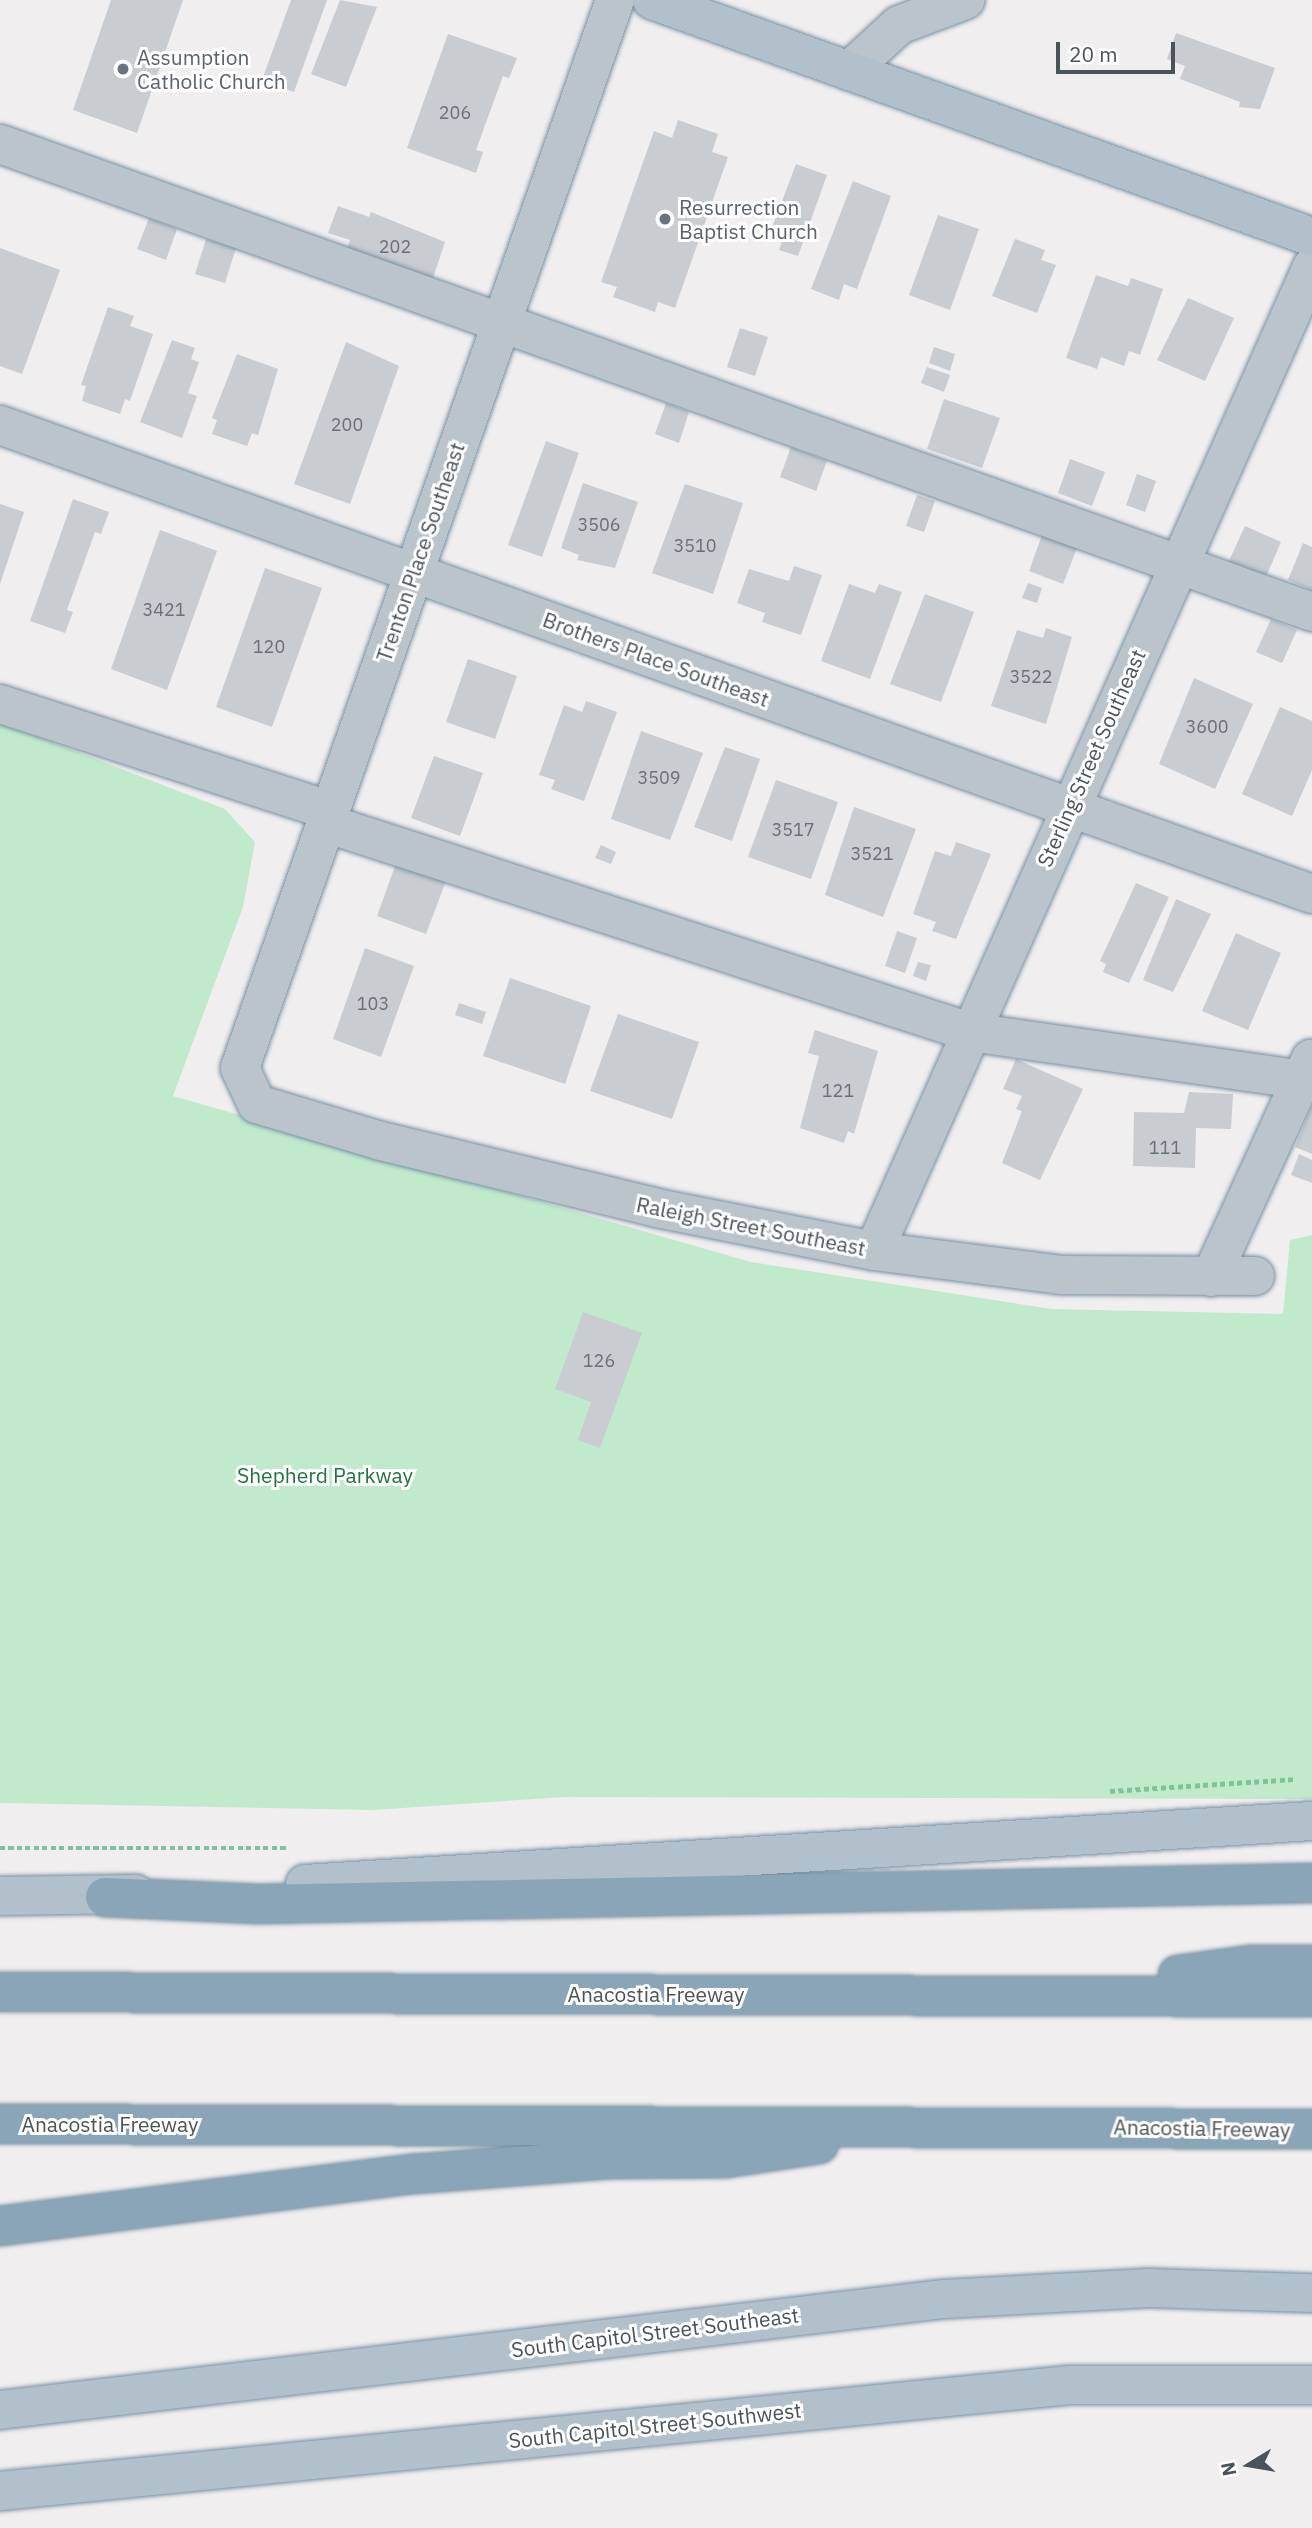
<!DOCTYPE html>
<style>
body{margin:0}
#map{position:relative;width:1312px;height:2528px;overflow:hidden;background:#f1eeef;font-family:"IBM Plex Sans",sans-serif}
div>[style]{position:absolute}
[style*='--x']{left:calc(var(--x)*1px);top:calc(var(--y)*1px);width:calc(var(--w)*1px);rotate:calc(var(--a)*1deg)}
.green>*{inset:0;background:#c1eacd}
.building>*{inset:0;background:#c9ccd0}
.path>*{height:4.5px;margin-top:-2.25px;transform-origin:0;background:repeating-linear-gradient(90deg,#7dc49b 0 5px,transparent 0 8.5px)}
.roads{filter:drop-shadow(0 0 2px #7690a3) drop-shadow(0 0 2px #7690a3)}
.minor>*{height:38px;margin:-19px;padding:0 19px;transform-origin:19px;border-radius:19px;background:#bbc4ca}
.major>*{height:38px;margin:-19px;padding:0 19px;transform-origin:19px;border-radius:19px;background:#b1c0ca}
.highway>*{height:38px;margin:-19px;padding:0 19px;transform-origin:19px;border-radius:19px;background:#8ba5b8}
.dots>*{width:19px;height:19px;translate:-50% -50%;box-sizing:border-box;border:4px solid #fff;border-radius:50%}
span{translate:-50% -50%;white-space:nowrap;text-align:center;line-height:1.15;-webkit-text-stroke:6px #fff;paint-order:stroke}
.number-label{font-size:18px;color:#687178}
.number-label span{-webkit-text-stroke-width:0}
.worship-label{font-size:21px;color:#5b616d}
.left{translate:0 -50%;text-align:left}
.street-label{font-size:21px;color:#48535a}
.park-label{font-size:21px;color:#217343}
.north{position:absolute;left:1214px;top:2430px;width:70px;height:70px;-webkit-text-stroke:5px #fff;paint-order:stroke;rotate:259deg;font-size:19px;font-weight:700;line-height:28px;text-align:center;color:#48535a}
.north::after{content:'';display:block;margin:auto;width:24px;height:32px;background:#48535a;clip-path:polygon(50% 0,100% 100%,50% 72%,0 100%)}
.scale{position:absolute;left:1056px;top:42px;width:119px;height:32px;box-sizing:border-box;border:4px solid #48535a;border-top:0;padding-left:9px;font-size:21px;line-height:24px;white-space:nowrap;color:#48535a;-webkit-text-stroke:5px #fff;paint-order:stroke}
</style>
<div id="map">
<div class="green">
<i style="clip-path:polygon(0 722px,225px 809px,255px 842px,243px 907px,173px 1096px,751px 1262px,1052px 1309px,1283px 1314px,1290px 1240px,1312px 1235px,1312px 1799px,565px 1797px,373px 1810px,0 1803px)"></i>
</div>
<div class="building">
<i style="clip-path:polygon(111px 0,183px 0,137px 133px,73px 110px)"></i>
<i style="clip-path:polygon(291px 0,327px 0,294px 92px,262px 80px)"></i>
<i style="clip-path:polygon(340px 0,377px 7px,346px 87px,311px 74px)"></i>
<i style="clip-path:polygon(1176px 33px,1275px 68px,1260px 109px,1239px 107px,1240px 102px,1180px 79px,1185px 66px,1167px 59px)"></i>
<i style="clip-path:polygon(448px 34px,517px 58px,509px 78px,503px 76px,476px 150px,483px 152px,476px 173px,407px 148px)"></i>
<i style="clip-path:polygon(678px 120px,718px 134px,712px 152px,728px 157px,675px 308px,658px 302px,655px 312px,613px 297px,617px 287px,601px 282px,654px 131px,672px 138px)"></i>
<i style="clip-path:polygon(796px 164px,827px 175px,798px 256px,779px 250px,786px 229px,773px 225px)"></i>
<i style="clip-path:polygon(853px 181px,891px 196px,857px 289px,844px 284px,839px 300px,811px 289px)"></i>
<i style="clip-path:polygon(338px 206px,369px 217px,371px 212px,445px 242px,432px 281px,346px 252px,350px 240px,328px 233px)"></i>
<i style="clip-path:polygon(938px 215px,979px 229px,950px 310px,909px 295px)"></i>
<i style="clip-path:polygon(149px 218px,177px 229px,166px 260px,137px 249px)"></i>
<i style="clip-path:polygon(206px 239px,236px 248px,225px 283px,195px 274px)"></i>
<i style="clip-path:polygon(1015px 239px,1045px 250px,1041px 260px,1056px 265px,1037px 313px,992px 296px)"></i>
<i style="clip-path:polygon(0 248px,60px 270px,22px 374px,0 366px)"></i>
<i style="clip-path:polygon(1096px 275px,1128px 286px,1131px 278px,1163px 289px,1140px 355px,1129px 351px,1124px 366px,1101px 357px,1097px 369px,1066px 358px)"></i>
<i style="clip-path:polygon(1188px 298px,1234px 318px,1205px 381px,1157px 360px)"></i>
<i style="clip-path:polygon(108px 307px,134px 316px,130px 326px,153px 334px,130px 401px,125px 399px,120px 414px,82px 401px,86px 386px,81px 385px)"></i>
<i style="clip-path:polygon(740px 328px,768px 337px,755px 376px,727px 367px)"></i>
<i style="clip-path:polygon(172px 340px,195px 348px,191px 359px,199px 362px,188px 393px,197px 396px,182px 438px,140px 422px)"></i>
<i style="clip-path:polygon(346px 342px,399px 366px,350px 504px,294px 484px)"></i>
<i style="clip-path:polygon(934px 347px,955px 354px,950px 371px,929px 363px)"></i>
<i style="clip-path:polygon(237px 354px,278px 369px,258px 435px,252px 433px,247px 446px,212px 434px,217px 420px,212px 418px)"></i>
<i style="clip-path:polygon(927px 367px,950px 375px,944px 392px,921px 383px)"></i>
<i style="clip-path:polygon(944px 399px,1000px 418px,982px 468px,927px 449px)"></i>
<i style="clip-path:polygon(666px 403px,689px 412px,679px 443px,655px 434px)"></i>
<i style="clip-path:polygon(546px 441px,579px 453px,542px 557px,508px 545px)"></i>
<i style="clip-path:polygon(791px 447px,827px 461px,816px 491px,780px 477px)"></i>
<i style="clip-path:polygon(1070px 459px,1105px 472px,1092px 506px,1058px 493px)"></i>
<i style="clip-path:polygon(1137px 474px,1156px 481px,1145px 512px,1126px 505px)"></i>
<i style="clip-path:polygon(583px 483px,638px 502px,615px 568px,577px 560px,579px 555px,561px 548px)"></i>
<i style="clip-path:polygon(685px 484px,743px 503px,713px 594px,652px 573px)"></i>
<i style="clip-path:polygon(917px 495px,935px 501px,924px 532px,906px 526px)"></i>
<i style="clip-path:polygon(73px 499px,109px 512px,101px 534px,95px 532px,67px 610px,73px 612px,65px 633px,30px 621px)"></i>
<i style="clip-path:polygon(0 504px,24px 512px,0 584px)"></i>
<i style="clip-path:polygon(1245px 526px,1281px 542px,1265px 579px,1228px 563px)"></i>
<i style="clip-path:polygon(160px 530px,217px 551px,167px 690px,111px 669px)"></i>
<i style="clip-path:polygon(1042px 535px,1077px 548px,1063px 584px,1029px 571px)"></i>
<i style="clip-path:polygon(1303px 543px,1312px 547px,1312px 590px,1288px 580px)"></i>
<i style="clip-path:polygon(794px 566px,822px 575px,801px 635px,762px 622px,765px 613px,737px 603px,749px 569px,789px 581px)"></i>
<i style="clip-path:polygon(265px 568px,322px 588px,272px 727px,216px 707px)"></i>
<i style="clip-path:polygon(1028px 583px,1042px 588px,1037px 603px,1022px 598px)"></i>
<i style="clip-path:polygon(849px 584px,875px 593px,879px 584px,902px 592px,870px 679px,821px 661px)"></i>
<i style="clip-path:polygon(925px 594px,974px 612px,941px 702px,890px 684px)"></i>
<i style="clip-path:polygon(1271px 619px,1297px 630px,1282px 663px,1256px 652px)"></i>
<i style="clip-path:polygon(1046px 628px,1072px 637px,1046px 724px,991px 706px,1017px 630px,1043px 638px)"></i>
<i style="clip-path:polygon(468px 659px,517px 676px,495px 739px,446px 722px)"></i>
<i style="clip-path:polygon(1194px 678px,1253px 704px,1215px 789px,1159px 764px)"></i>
<i style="clip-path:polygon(586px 701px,617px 712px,584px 801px,551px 789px,555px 780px,539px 775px,564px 705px,582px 712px)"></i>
<i style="clip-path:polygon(1280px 707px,1312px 721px,1312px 770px,1292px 816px,1242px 794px)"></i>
<i style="clip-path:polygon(641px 731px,703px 753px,670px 840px,611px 819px)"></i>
<i style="clip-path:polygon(725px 747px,760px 759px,732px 841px,694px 827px)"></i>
<i style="clip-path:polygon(434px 756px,483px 773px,460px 836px,411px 818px)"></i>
<i style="clip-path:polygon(776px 780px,838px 802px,811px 879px,748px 857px)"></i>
<i style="clip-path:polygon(854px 807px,916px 829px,883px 917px,825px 895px)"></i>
<i style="clip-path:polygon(956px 842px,991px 854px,956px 939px,932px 931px,936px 922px,913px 914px,935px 851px,951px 856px)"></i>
<i style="clip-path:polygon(601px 845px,616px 852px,611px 864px,595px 858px)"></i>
<i style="clip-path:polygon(399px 855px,449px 873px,426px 934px,377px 916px)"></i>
<i style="clip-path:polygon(1136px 883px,1169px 897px,1129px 983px,1103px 972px,1106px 964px,1100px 961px)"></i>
<i style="clip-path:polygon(1176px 899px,1211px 914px,1173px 992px,1143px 980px)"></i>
<i style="clip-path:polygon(897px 931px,917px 938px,905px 973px,885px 966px)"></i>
<i style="clip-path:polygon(1236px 933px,1281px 953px,1248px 1030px,1202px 1011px)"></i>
<i style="clip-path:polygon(365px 948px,414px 966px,381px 1057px,333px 1039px)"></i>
<i style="clip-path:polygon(918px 962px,931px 965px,926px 981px,913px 976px)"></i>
<i style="clip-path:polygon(510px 978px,591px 1006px,565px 1084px,483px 1056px)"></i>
<i style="clip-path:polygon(459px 1003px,486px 1012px,482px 1024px,455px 1015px)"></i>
<i style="clip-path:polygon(618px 1014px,699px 1042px,672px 1119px,590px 1091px)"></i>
<i style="clip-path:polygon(815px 1030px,878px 1051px,854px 1134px,848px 1131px,844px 1143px,800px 1128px,819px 1056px,808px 1053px)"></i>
<i style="clip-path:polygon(1016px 1059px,1083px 1089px,1040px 1180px,1002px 1163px,1022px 1111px,1016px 1109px,1022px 1096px,1003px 1089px)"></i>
<i style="clip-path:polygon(1189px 1092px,1233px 1094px,1231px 1129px,1196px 1128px,1195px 1168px,1133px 1166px,1134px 1112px,1184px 1113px)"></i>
<i style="clip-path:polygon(1312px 1105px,1312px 1154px,1295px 1147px)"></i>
<i style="clip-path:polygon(1299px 1154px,1312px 1160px,1312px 1183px,1291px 1175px)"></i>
<i style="clip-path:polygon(583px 1312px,642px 1333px,600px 1448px,578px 1440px,591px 1402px,555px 1389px)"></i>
</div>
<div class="path">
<i style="--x:1110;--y:1791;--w:184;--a:-3.7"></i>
<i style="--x:0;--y:1848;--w:288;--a:0"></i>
</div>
<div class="roads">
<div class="minor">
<i style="--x:615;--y:0;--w:1132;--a:109.35"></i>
<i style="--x:240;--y:1068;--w:40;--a:65"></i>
<i style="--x:257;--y:1104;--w:129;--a:16.6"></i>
<i style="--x:381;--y:1141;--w:284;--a:13.6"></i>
<i style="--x:657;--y:1208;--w:221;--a:11.2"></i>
<i style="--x:874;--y:1251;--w:190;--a:7.3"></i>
<i style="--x:1062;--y:1275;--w:193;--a:0.3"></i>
<i style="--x:849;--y:71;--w:68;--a:-42.6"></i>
<i style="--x:899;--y:25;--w:71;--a:-20.7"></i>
<i style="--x:0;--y:144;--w:1393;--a:19.63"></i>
<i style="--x:0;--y:425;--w:1393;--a:19.67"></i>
<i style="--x:0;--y:704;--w:346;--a:17.9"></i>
<i style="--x:325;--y:823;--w:678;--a:17.95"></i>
<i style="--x:970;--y:1032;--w:335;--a:8.2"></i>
<i style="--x:874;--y:1251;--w:1077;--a:-66.01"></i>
<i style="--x:1211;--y:1277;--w:240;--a:-65.4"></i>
</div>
<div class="major">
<i style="--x:652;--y:0;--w:701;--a:19.75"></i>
<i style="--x:305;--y:1884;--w:1009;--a:-3.58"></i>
<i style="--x:0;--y:1896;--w:136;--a:-0.8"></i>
<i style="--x:0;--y:2410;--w:951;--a:-6.71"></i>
<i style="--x:944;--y:2299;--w:205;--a:-3.1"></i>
<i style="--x:1149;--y:2288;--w:163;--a:1.8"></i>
<i style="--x:0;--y:2491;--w:1075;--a:-5.66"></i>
<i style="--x:1070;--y:2385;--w:242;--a:0"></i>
</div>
<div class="highway">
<i style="--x:105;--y:1897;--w:153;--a:2.6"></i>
<i style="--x:258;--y:1904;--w:1054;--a:-1.14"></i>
<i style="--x:1178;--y:1975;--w:75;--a:-7.7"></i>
<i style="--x:1252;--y:1965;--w:60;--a:0"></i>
<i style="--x:0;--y:1992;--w:1312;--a:0.22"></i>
<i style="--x:0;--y:2124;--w:1312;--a:0.22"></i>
<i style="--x:0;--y:2226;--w:417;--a:-7.2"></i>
<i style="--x:414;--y:2174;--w:196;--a:-4.4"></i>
<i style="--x:609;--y:2159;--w:117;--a:-0.5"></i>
<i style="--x:726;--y:2158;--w:94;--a:-8.6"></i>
</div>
</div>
<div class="dots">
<i style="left:123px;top:69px;background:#6b7280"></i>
<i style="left:665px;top:219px;background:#6b7280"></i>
</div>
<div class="number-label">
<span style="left:455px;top:113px">206</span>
<span style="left:395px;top:247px">202</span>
<span style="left:347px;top:425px">200</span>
<span style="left:599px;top:525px">3506</span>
<span style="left:695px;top:546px">3510</span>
<span style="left:164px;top:610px">3421</span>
<span style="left:269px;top:647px">120</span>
<span style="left:1031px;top:677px">3522</span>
<span style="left:1207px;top:727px">3600</span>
<span style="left:659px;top:778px">3509</span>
<span style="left:793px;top:830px">3517</span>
<span style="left:872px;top:854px">3521</span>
<span style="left:373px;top:1004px">103</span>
<span style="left:838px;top:1091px">121</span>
<span style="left:1165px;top:1148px">111</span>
<span style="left:599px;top:1361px">126</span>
</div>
<div class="worship-label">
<span class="left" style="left:137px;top:69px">Assumption<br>Catholic Church</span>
<span class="left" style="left:679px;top:219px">Resurrection<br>Baptist Church</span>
</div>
<div class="street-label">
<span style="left:420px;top:552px;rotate:-71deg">Trenton Place Southeast</span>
<span style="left:656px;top:659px;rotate:20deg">Brothers Place Southeast</span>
<span style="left:1091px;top:758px;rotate:-66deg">Sterling Street Southeast</span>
<span style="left:751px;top:1226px;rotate:11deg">Raleigh Street Southeast</span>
<span style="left:656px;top:1994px">Anacostia Freeway</span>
<span style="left:110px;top:2124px">Anacostia Freeway</span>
<span style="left:1202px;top:2128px;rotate:1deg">Anacostia Freeway</span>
<span style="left:655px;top:2332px;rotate:-7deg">South Capitol Street Southeast</span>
<span style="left:655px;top:2425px;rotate:-6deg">South Capitol Street Southwest</span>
</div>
<div class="park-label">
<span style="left:325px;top:1475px">Shepherd Parkway</span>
</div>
<div class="north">N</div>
<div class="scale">20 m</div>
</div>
